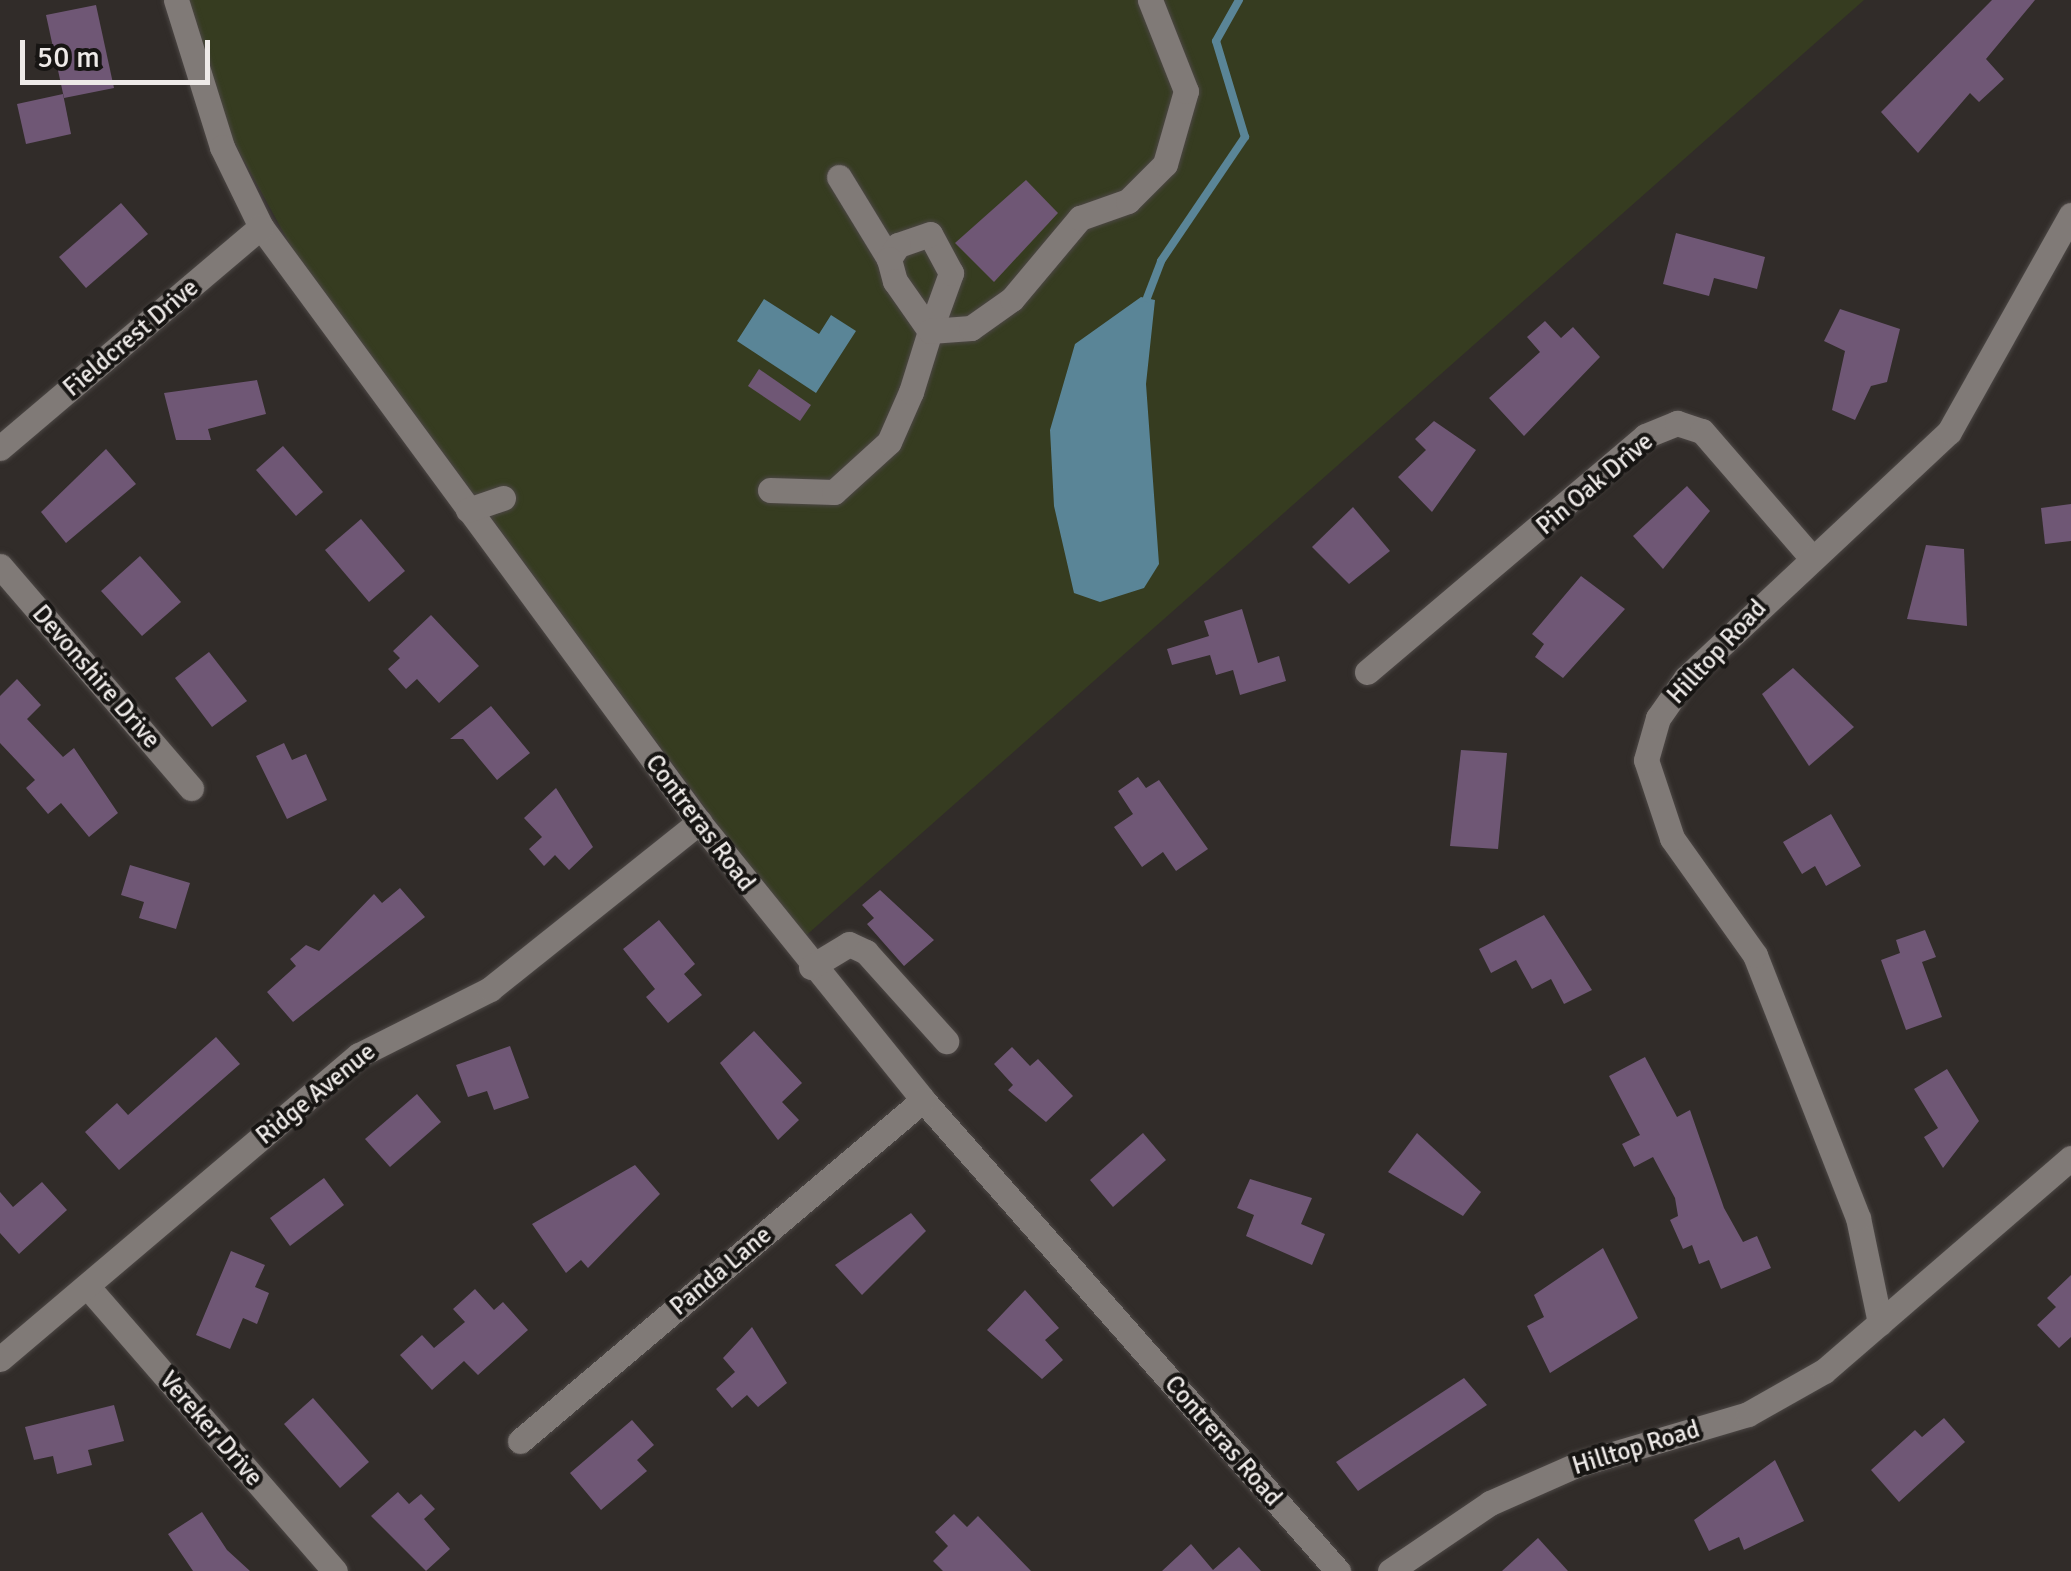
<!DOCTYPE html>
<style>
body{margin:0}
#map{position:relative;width:2071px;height:1571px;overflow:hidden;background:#312c29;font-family:Signika,sans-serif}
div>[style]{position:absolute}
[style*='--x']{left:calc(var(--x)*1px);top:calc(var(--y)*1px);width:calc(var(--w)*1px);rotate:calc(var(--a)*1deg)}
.green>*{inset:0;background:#363c20}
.water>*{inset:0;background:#5a8597}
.stream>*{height:8px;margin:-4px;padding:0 4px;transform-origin:4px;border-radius:4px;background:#5a8597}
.building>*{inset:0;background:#6f5775}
.roads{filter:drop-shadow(0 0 2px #4c4745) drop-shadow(0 0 2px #4c4745)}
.minor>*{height:25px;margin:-12.5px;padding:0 12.5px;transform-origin:12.5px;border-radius:12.5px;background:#807a77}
span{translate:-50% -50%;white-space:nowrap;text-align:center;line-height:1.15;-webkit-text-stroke:8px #171513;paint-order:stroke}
.street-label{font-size:25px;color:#eeeae8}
.scale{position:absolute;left:20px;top:40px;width:190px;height:45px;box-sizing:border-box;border:5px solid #eeeae8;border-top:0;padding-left:12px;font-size:30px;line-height:35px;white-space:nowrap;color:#eeeae8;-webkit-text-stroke:8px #171513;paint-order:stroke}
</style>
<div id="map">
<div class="green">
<i style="clip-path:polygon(189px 0,1864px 0,802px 939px,292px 248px,224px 124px)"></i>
</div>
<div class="water">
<i style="clip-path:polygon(1141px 297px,1155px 300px,1146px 384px,1159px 564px,1144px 588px,1100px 602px,1074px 593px,1054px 506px,1050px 430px,1075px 344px)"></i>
<i style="clip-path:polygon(764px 299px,819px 334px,831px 315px,856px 331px,816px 393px,737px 341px)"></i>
</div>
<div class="stream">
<i style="--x:1147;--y:298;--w:40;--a:-69"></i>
<i style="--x:1161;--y:261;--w:150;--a:-55.9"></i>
<i style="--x:1245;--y:137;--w:100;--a:-106.8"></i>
<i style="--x:1216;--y:41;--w:47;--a:-60.7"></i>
</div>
<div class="building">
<i style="clip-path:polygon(1992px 0,2035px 0,1986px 59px,2004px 79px,1979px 102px,1970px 93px,1918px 153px,1881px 112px)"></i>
<i style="clip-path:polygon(96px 5px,114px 88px,64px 98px,46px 15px)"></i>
<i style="clip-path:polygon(63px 94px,71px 134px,26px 144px,17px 104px)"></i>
<i style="clip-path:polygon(1026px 180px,1058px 213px,994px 282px,955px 243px)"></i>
<i style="clip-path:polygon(121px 203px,148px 234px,86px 288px,59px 257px)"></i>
<i style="clip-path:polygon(1676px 233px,1765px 257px,1757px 289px,1714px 278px,1709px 296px,1663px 284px)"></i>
<i style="clip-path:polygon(1840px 309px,1900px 329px,1887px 382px,1871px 386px,1855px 420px,1832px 410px,1845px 351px,1824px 341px)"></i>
<i style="clip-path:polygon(1545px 321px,1561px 338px,1573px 327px,1600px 357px,1524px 436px,1489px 398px,1540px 352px,1527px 337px)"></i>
<i style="clip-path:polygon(759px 369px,811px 405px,800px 421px,748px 386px)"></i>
<i style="clip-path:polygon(257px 380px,266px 414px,208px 429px,211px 440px,176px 440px,164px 393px)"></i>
<i style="clip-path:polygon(1434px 421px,1476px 450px,1432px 512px,1398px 477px,1426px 450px,1415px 439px)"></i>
<i style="clip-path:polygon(283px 446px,323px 492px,296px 516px,256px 470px)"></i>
<i style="clip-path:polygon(106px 449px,136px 484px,66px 543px,41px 512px)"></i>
<i style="clip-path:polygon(1687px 486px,1710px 511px,1663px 569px,1633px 536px)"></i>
<i style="clip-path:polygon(2071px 504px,2071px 541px,2045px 544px,2041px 508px)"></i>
<i style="clip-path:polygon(1353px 507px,1390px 551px,1349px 584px,1312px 547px)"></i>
<i style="clip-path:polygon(361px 519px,405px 571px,369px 602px,325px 550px)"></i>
<i style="clip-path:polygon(1926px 545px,1964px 549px,1967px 626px,1907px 619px)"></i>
<i style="clip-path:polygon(140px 556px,181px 602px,142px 636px,101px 591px)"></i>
<i style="clip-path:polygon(1581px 576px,1625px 609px,1563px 678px,1535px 657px,1544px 644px,1532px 634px)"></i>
<i style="clip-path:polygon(1242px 609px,1258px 663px,1279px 656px,1286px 681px,1240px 695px,1233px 670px,1216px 675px,1210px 655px,1172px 665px,1167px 649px,1209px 636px,1204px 621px)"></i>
<i style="clip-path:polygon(431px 615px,479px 666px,439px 703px,417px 679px,406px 689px,388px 669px,400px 658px,393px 651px)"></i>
<i style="clip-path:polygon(209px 652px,247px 701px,212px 727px,175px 678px)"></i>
<i style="clip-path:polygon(1793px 668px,1854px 727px,1809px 766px,1762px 694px)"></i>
<i style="clip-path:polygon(17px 679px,41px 705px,27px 719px,63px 757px,74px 748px,118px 813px,89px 837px,61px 803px,48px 814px,26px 788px,35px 780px,0 743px,0 696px)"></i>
<i style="clip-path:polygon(491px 706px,530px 753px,497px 780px,463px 739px,450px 739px)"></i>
<i style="clip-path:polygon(284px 743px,292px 760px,306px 754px,327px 800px,287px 819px,256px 756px)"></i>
<i style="clip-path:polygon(1461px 750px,1507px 753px,1498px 849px,1450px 846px)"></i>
<i style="clip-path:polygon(1138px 777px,1146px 788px,1159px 780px,1208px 849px,1176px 871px,1163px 852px,1142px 867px,1114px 827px,1133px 814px,1118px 791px)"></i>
<i style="clip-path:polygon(556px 788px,593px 847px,569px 870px,555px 855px,544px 866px,529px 849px,542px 837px,524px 818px)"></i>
<i style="clip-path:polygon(1831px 814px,1861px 866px,1826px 886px,1815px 866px,1802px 874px,1783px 842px)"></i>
<i style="clip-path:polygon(130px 865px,190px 883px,176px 929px,139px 918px,144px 902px,121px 895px)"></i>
<i style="clip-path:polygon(400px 888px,425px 917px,293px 1022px,267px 992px,296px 966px,290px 959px,306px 945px,319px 951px,374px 894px,382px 903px)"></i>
<i style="clip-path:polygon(880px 890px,934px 940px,904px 966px,867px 924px,874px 918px,862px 905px)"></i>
<i style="clip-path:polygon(1544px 915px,1592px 990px,1564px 1004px,1551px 979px,1532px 989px,1516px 960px,1491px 973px,1479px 949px)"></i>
<i style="clip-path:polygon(659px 920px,695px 964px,684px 974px,702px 995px,668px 1023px,646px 997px,655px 989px,623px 949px)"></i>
<i style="clip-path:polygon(1925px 930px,1936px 957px,1922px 962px,1942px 1017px,1906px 1030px,1881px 960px,1900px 953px,1896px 940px)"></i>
<i style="clip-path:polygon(754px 1031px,802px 1083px,782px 1102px,799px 1120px,778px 1140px,720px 1063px)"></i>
<i style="clip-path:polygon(216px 1037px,240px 1064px,119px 1170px,85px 1132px,117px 1103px,128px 1115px)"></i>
<i style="clip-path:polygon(510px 1046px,529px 1098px,494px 1110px,487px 1091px,468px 1097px,456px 1065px)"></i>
<i style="clip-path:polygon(1012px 1047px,1030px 1066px,1038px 1059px,1073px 1096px,1046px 1122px,1008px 1090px,1013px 1085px,994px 1064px)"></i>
<i style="clip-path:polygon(1645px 1057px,1677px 1117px,1690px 1110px,1724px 1208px,1743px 1242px,1757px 1236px,1771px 1268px,1721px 1289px,1709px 1260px,1699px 1264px,1692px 1245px,1683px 1249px,1670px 1220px,1678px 1216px,1675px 1198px,1653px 1157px,1634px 1167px,1622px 1144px,1640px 1135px,1609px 1076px)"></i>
<i style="clip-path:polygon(1947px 1069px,1979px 1121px,1943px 1168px,1924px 1137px,1938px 1128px,1914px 1089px)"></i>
<i style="clip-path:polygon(417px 1094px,441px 1122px,390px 1167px,365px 1139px)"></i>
<i style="clip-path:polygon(1143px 1133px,1166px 1160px,1113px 1207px,1090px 1180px)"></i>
<i style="clip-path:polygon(1417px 1133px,1481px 1192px,1463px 1216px,1388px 1172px)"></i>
<i style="clip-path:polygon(635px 1165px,660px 1194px,588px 1268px,581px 1260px,566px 1273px,532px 1224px)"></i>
<i style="clip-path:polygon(324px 1178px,344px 1205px,290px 1246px,270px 1218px)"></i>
<i style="clip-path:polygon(1250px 1179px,1312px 1198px,1301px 1224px,1325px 1234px,1312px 1265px,1246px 1236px,1254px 1215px,1237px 1208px)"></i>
<i style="clip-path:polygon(42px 1182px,67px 1210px,19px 1254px,0 1233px,0 1192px,13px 1207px)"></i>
<i style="clip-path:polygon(911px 1213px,926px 1231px,862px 1295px,835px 1265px)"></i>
<i style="clip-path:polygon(1603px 1248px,1638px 1318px,1550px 1373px,1527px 1326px,1544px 1317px,1534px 1295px)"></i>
<i style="clip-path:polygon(231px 1251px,265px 1265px,255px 1287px,269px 1293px,257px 1324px,243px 1318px,230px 1349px,196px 1335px)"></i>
<i style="clip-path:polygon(2071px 1275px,2071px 1337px,2059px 1348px,2037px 1325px,2056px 1307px,2047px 1298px)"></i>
<i style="clip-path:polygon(475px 1289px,494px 1310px,503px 1302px,528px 1330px,478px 1375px,464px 1361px,432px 1390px,400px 1355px,422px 1335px,434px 1348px,465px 1322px,453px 1309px)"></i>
<i style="clip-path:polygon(1025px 1290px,1059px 1328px,1045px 1340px,1063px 1360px,1042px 1379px,987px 1330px)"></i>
<i style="clip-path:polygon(752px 1327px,787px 1383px,758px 1407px,747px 1395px,732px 1408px,716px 1389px,735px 1372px,723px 1358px)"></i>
<i style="clip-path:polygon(1464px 1378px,1487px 1405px,1358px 1491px,1336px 1462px)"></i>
<i style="clip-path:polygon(313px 1398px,369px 1462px,340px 1488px,284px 1424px)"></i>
<i style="clip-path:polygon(114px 1405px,124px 1441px,88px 1450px,92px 1465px,57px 1474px,53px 1456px,34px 1460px,25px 1427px)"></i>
<i style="clip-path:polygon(1944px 1418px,1965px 1442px,1899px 1502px,1871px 1470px,1915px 1430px,1922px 1437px)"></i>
<i style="clip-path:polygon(632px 1420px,654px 1445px,637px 1460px,647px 1471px,601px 1510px,570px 1473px)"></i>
<i style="clip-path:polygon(1775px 1460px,1804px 1521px,1744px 1550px,1739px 1537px,1709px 1551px,1694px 1520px)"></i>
<i style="clip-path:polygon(398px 1492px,409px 1504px,421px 1494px,435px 1509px,424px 1519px,450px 1549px,426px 1571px,371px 1516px)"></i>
<i style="clip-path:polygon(202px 1512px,227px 1550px,250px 1571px,193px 1571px,168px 1534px)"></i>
<i style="clip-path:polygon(954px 1514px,967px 1527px,978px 1516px,1031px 1571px,943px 1571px,933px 1561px,948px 1546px,935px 1532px)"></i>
<i style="clip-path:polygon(1538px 1538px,1568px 1571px,1502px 1571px)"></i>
<i style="clip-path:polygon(1191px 1544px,1213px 1570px,1239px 1547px,1261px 1571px,1162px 1571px)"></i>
</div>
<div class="roads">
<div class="minor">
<i style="--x:176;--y:0;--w:154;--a:72.6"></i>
<i style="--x:222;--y:147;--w:89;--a:64"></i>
<i style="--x:261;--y:227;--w:739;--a:53.64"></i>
<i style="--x:699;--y:822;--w:357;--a:51.1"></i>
<i style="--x:923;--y:1100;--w:628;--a:48.62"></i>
<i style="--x:839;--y:177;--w:96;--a:58.6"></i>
<i style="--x:0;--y:448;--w:342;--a:-40.3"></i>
<i style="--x:770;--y:490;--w:64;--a:1.8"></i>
<i style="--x:834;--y:492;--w:74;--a:-42.3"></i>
<i style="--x:889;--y:442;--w:55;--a:-66.3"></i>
<i style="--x:911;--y:392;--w:64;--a:-72.7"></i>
<i style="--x:930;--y:331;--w:62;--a:-70.1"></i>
<i style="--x:951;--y:273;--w:44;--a:-118.3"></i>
<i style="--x:930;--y:234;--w:34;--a:161"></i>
<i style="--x:898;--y:245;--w:17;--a:123"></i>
<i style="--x:889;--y:259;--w:23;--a:75"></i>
<i style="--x:895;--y:281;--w:61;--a:55"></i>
<i style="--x:930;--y:331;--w:41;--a:-4.2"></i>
<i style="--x:971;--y:328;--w:50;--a:-35.3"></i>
<i style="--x:1012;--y:299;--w:106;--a:-50"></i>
<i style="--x:1080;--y:218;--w:51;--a:-19.5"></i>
<i style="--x:1128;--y:201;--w:52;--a:-45"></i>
<i style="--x:1165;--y:164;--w:76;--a:-74"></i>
<i style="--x:1186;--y:91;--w:98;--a:-111.6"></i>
<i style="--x:468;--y:510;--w:37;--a:-19"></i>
<i style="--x:0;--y:566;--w:293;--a:49.3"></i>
<i style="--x:1367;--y:672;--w:365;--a:-40.3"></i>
<i style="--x:1645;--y:436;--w:35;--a:-22"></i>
<i style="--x:1677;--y:423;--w:26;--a:18"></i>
<i style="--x:1702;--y:431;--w:168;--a:49.1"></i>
<i style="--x:811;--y:967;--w:44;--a:-31.2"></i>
<i style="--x:849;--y:944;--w:19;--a:25"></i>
<i style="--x:866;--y:952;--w:120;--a:48"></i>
<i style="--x:87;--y:1286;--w:378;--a:49"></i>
<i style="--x:1880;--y:1323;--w:107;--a:-101.8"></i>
<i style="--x:1858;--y:1218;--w:282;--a:-111.4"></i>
<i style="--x:1755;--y:955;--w:143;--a:-125.4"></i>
<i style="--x:1672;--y:838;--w:82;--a:-108.4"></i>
<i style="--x:1646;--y:760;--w:44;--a:-74.1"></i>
<i style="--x:1658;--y:718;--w:49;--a:-55"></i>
<i style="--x:1686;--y:678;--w:360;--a:-43.1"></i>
<i style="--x:1949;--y:432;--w:249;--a:-60.7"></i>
<i style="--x:0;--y:1359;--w:470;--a:-40.3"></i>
<i style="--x:359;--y:1055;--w:147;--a:-26.7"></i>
<i style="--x:490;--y:989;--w:268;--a:-38.6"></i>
<i style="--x:520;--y:1441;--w:528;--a:-40.24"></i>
<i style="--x:1390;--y:1571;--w:121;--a:-34.2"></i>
<i style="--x:1490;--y:1503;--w:94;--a:-23.8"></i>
<i style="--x:1576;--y:1465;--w:179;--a:-16.5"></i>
<i style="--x:1748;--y:1414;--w:87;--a:-29.5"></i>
<i style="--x:1824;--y:1371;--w:326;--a:-40.8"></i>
</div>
</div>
<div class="street-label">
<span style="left:131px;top:338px;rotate:-40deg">Fieldcrest Drive</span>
<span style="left:1595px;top:484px;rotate:-40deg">Pin Oak Drive</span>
<span style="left:1717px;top:652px;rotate:-47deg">Hilltop Road</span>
<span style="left:96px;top:677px;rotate:49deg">Devonshire Drive</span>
<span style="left:700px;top:823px;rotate:53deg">Contreras Road</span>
<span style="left:316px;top:1094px;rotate:-39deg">Ridge Avenue</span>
<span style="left:721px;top:1271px;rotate:-40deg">Panda Lane</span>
<span style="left:211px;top:1429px;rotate:49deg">Vereker Drive</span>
<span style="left:1223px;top:1441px;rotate:49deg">Contreras Road</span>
<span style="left:1636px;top:1448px;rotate:-17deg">Hilltop Road</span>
</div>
<div class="scale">50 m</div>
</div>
